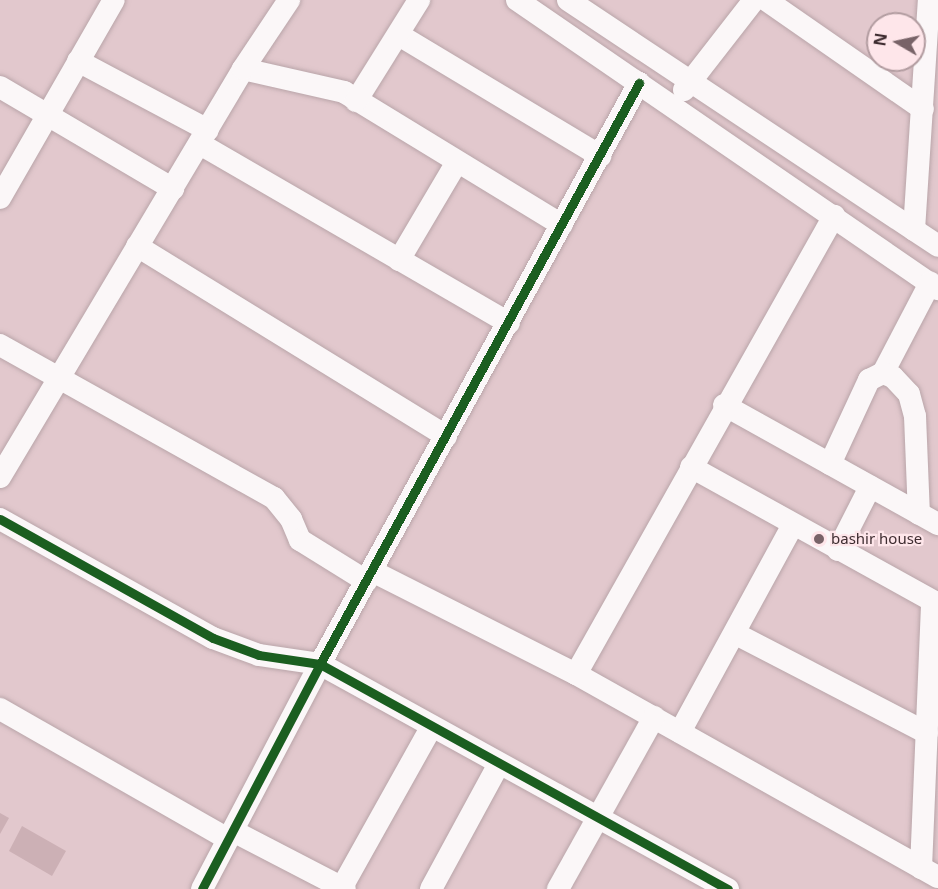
<!DOCTYPE html>
<style>
body{margin:0}
#map{position:relative;width:938px;height:889px;overflow:hidden;background:#e2c8cd;font-family:"Noto Sans",sans-serif}
div>[style]{position:absolute}
[style*='--x']{left:calc(var(--x)*1px);top:calc(var(--y)*1px);width:calc(var(--w)*1px);rotate:calc(var(--a)*1deg)}
.building>*{inset:0;background:#ccb0b5}
.roads{filter:drop-shadow(0 0 2px #b9a5a9) drop-shadow(0 0 2px #b9a5a9)}
.minor>*{height:22px;margin:-11px;padding:0 11px;transform-origin:11px;border-radius:11px;background:#fbf7f8}
.cycleway>*{height:9px;margin:-4.5px;padding:0 4.5px;transform-origin:4.5px;border-radius:4.5px;background:#1b5e20}
.dots>*{width:16px;height:16px;translate:-50% -50%;box-sizing:border-box;border:3px solid #fee6ea;border-radius:50%}
span{translate:-50% -50%;white-space:nowrap;text-align:center;line-height:1.15;-webkit-text-stroke:4.5px #fee6ea;paint-order:stroke}
.poi-label{font-size:15px;color:#3f2d31}
.left{translate:0 -50%;text-align:left}
.north{position:absolute;left:866px;top:12px;width:60px;height:60px;box-sizing:border-box;background:#fee6ea;border:2px solid #b29ca0;border-radius:50%;rotate:279deg;font-size:16px;font-weight:700;line-height:24px;text-align:center;color:#3f2d31}
.north::after{content:'';display:block;margin:auto;width:21px;height:27px;background:#786368;clip-path:polygon(50% 0,100% 100%,50% 72%,0 100%)}
</style>
<div id="map">
<div class="building">
<i style="clip-path:polygon(0 813px,9px 818px,0 834px)"></i>
<i style="clip-path:polygon(22px 826px,66px 851px,52px 876px,9px 851px)"></i>
</div>
<div class="roads">
<div class="minor">
<i style="--x:517;--y:0;--w:511;--a:34.47"></i>
<i style="--x:568;--y:0;--w:444;--a:33.6"></i>
<i style="--x:766;--y:0;--w:191;--a:34.8"></i>
<i style="--x:399;--y:35;--w:235;--a:31"></i>
<i style="--x:78;--y:61;--w:147;--a:28"></i>
<i style="--x:243;--y:69;--w:104;--a:12.8"></i>
<i style="--x:344;--y:92;--w:255;--a:31.4"></i>
<i style="--x:0;--y:87;--w:201;--a:30.5"></i>
<i style="--x:684;--y:90;--w:114;--a:-52.1"></i>
<i style="--x:356;--y:101;--w:119;--a:-58"></i>
<i style="--x:200;--y:144;--w:357;--a:30.1"></i>
<i style="--x:0;--y:198;--w:228;--a:-60.1"></i>
<i style="--x:914;--y:230;--w:230;--a:-86.3"></i>
<i style="--x:137;--y:246;--w:363;--a:31.6"></i>
<i style="--x:399;--y:260;--w:114;--a:-59.4"></i>
<i style="--x:0;--y:345;--w:314;--a:29.2"></i>
<i style="--x:274;--y:498;--w:27;--a:51"></i>
<i style="--x:291;--y:519;--w:23;--a:67"></i>
<i style="--x:300;--y:540;--w:78;--a:31.8"></i>
<i style="--x:883;--y:373;--w:102;--a:-62.4"></i>
<i style="--x:724;--y:405;--w:245;--a:29.1"></i>
<i style="--x:830;--y:464;--w:93;--a:-65.1"></i>
<i style="--x:869;--y:380;--w:16;--a:-27"></i>
<i style="--x:883;--y:373;--w:11;--a:22"></i>
<i style="--x:893;--y:377;--w:23;--a:47"></i>
<i style="--x:909;--y:394;--w:23;--a:75"></i>
<i style="--x:915;--y:416;--w:98;--a:87.7"></i>
<i style="--x:691;--y:467;--w:282;--a:29"></i>
<i style="--x:0;--y:477;--w:475;--a:-59.2"></i>
<i style="--x:243;--y:69;--w:83;--a:-56.3"></i>
<i style="--x:0;--y:519;--w:244;--a:29.2"></i>
<i style="--x:213;--y:638;--w:49;--a:20.3"></i>
<i style="--x:259;--y:655;--w:62;--a:8.4"></i>
<i style="--x:320;--y:664;--w:466;--a:28.9"></i>
<i style="--x:838;--y:550;--w:71;--a:-63.1"></i>
<i style="--x:372;--y:571;--w:229;--a:26.8"></i>
<i style="--x:576;--y:674;--w:415;--a:29.3"></i>
<i style="--x:736;--y:634;--w:215;--a:27.4"></i>
<i style="--x:576;--y:674;--w:526;--a:-60.61"></i>
<i style="--x:0;--y:709;--w:262;--a:29.7"></i>
<i style="--x:680;--y:732;--w:236;--a:-61.4"></i>
<i style="--x:233;--y:831;--w:126;--a:27.4"></i>
<i style="--x:921;--y:868;--w:267;--a:-87.6"></i>
<i style="--x:342;--y:887;--w:184;--a:-60.8"></i>
<i style="--x:202;--y:889;--w:254;--a:-62.3"></i>
<i style="--x:320;--y:664;--w:663;--a:-61.23"></i>
<i style="--x:431;--y:889;--w:142;--a:-61.5"></i>
<i style="--x:558;--y:889;--w:197;--a:-60.8"></i>
</div>
</div>
<div class="cycleway">
<i style="--x:0;--y:519;--w:244;--a:29.2"></i>
<i style="--x:213;--y:638;--w:49;--a:20.3"></i>
<i style="--x:259;--y:655;--w:62;--a:8.4"></i>
<i style="--x:320;--y:664;--w:466;--a:28.9"></i>
<i style="--x:202;--y:889;--w:254;--a:-62.3"></i>
<i style="--x:320;--y:664;--w:663;--a:-61.23"></i>
</div>
<div class="dots">
<i style="left:819px;top:539px;background:#786368"></i>
</div>
<div class="poi-label">
<span class="left" style="left:831px;top:539px">bashir house</span>
</div>
<div class="north">N</div>
</div>
